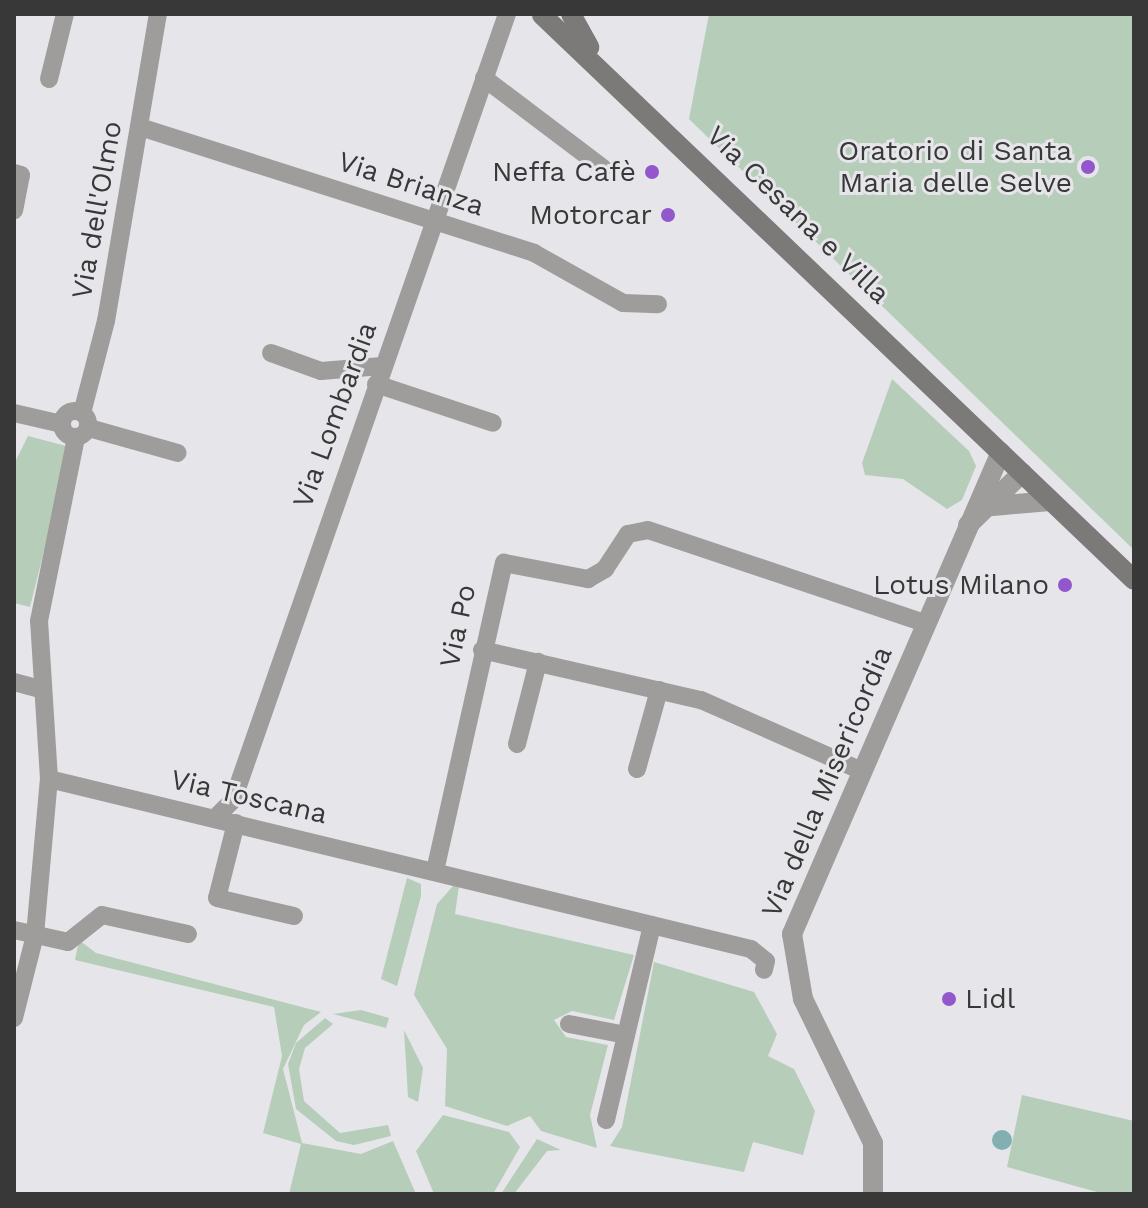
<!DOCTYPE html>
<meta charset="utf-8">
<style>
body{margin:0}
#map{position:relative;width:1148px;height:1208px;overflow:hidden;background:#e6e6ea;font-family:"Work Sans",sans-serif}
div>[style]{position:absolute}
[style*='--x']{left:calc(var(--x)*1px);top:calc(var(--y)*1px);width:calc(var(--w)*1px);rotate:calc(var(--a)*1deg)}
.green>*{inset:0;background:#b6cdba}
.water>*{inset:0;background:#82b0b1}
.round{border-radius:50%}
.minor>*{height:18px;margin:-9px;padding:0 9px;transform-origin:9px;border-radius:9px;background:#9f9d9c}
.minor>.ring{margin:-9px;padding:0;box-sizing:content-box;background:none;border:18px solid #9f9d9c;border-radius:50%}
.tertiary>*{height:20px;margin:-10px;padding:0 10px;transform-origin:10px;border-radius:10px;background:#9f9d9c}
.secondary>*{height:20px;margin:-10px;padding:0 10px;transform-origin:10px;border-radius:10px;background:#7c7a79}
.dots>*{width:22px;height:22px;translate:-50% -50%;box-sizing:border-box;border:4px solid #e6e6ea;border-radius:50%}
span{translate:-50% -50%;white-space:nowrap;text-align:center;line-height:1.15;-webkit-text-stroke:6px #e6e6ea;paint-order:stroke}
.poi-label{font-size:28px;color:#383839}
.right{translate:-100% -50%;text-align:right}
.left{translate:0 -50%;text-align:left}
.street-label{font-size:28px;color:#383839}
.frame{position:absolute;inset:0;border:16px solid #383839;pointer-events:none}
</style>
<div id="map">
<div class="green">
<i style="clip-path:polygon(709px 14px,1134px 14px,1134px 550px,689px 119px)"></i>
<i style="clip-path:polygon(892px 379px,969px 451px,976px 466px,962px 500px,947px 509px,903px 479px,865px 475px,862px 463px)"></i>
<i style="clip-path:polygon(28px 436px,70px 447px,30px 607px,14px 603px,14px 464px)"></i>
<i style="clip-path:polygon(407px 878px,421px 884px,421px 896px,397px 986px,381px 979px)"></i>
<i style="clip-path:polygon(453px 886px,459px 886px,455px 914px,634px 955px,614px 1020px,572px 1011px,554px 1020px,566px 1037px,608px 1045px,590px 1115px,597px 1148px,541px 1131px,530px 1116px,507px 1126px,445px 1106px,447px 1049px,414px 995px,437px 904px)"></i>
<i style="clip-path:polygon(79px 940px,96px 953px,321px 1012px,304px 1025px,283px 1069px,302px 1143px,361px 1154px,393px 1141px,416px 1194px,289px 1194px,301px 1144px,263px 1133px,282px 1056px,274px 1007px,75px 960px)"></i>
<i style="clip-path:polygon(654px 962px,754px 992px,777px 1034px,768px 1056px,794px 1069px,815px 1111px,803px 1155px,753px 1142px,744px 1172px,610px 1146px,622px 1127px)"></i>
<i style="clip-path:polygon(361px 1010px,389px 1018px,386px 1028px,333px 1014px)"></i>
<i style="clip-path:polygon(325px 1018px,333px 1024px,305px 1048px,299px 1069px,304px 1101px,340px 1133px,388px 1125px,391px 1136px,354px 1145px,336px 1141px,296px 1109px,288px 1064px,296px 1043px)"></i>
<i style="clip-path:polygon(404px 1030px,423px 1068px,418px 1102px,408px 1097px)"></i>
<i style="clip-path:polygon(1022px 1095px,1134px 1121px,1134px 1194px,1104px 1194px,1007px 1167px)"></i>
<i style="clip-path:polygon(443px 1115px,509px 1132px,520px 1147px,493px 1194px,434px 1194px,416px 1151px)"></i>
<i style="clip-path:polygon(537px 1139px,561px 1150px,547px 1151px,514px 1194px,501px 1194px)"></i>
</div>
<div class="water">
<i class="round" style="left:992px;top:1130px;width:20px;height:20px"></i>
</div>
<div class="minor">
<i style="--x:484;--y:78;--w:149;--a:37.1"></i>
<i style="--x:49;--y:79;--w:67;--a:-76.2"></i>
<i style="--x:140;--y:127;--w:414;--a:17.7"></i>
<i style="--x:534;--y:253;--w:102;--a:29.3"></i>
<i style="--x:623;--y:303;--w:35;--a:2"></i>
<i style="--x:14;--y:173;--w:7;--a:16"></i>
<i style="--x:21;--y:175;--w:36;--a:101"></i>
<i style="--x:271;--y:353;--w:53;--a:19.8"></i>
<i style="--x:321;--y:371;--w:61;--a:-4.7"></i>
<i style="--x:376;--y:384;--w:123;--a:18.4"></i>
<i class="ring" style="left:62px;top:411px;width:8px;height:8px"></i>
<i style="--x:14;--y:413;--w:49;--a:12.9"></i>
<i style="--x:82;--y:413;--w:95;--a:-75.4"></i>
<i style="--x:106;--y:321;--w:311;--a:-80.4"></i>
<i style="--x:89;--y:428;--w:92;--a:15.7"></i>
<i style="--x:482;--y:650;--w:225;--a:12.9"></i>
<i style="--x:701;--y:700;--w:174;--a:23.8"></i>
<i style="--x:14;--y:682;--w:28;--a:15"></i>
<i style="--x:517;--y:744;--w:85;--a:-75.6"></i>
<i style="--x:637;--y:769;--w:82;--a:-74.4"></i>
<i style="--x:49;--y:779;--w:722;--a:13.61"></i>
<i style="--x:751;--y:949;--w:19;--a:39"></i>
<i style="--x:766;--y:961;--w:9;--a:103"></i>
<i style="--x:215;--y:818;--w:25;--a:-45"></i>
<i style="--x:233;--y:800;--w:832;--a:-70.78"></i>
<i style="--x:236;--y:823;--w:77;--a:104.2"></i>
<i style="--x:217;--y:898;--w:79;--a:13.2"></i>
<i style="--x:435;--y:871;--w:316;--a:-77.4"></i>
<i style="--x:504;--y:563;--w:86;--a:10.8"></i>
<i style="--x:588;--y:579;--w:20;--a:-30"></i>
<i style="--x:605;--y:569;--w:42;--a:-56.7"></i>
<i style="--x:628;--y:534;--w:20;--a:-11"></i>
<i style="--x:648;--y:530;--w:291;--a:18.6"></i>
<i style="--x:14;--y:930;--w:55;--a:12.5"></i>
<i style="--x:68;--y:942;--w:43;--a:-38.5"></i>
<i style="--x:102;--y:915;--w:88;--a:12.5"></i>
<i style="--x:14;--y:1018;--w:86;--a:-75.8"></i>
<i style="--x:35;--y:935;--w:157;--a:-84.9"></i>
<i style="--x:49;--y:779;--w:158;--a:-93.6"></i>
<i style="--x:39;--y:621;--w:187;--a:-78.6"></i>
<i style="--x:569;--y:1024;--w:58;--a:10.9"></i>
<i style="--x:606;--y:1120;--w:200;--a:-76.7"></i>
</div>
<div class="tertiary">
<i style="--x:993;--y:506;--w:57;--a:-5"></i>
<i style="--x:968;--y:525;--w:75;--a:-43.9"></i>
<i style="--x:873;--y:1194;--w:51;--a:-90"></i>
<i style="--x:873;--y:1143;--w:160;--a:-115.9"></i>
<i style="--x:803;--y:999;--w:66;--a:-99.6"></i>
<i style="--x:792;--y:934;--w:525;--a:-66.56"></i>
</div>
<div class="secondary">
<i style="--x:571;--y:14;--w:38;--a:61"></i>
<i style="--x:542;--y:15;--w:818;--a:43.66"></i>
</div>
<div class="dots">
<i style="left:1088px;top:167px;background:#9356cc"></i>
<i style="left:652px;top:172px;background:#9356cc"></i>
<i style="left:668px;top:215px;background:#9356cc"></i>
<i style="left:1065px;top:585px;background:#9356cc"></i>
<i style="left:949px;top:999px;background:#9356cc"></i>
</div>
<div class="poi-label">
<span class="right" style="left:1072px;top:167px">Oratorio di Santa<br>Maria delle Selve</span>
<span class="right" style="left:636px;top:172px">Neffa Cafè</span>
<span class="right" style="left:652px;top:215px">Motorcar</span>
<span class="right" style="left:1049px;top:585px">Lotus Milano</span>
<span class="left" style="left:965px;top:999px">Lidl</span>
</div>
<div class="street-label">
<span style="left:411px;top:184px;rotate:18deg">Via Brianza</span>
<span style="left:97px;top:210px;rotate:-80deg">Via dell'Olmo</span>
<span style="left:798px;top:215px;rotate:44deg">Via Cesana e Villa</span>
<span style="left:335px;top:415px;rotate:-70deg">Via Lombardia</span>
<span style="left:458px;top:626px;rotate:-78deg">Via Po</span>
<span style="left:827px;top:782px;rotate:-67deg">Via della Misericordia</span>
<span style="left:249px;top:797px;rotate:13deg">Via Toscana</span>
</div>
<div class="frame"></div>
</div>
